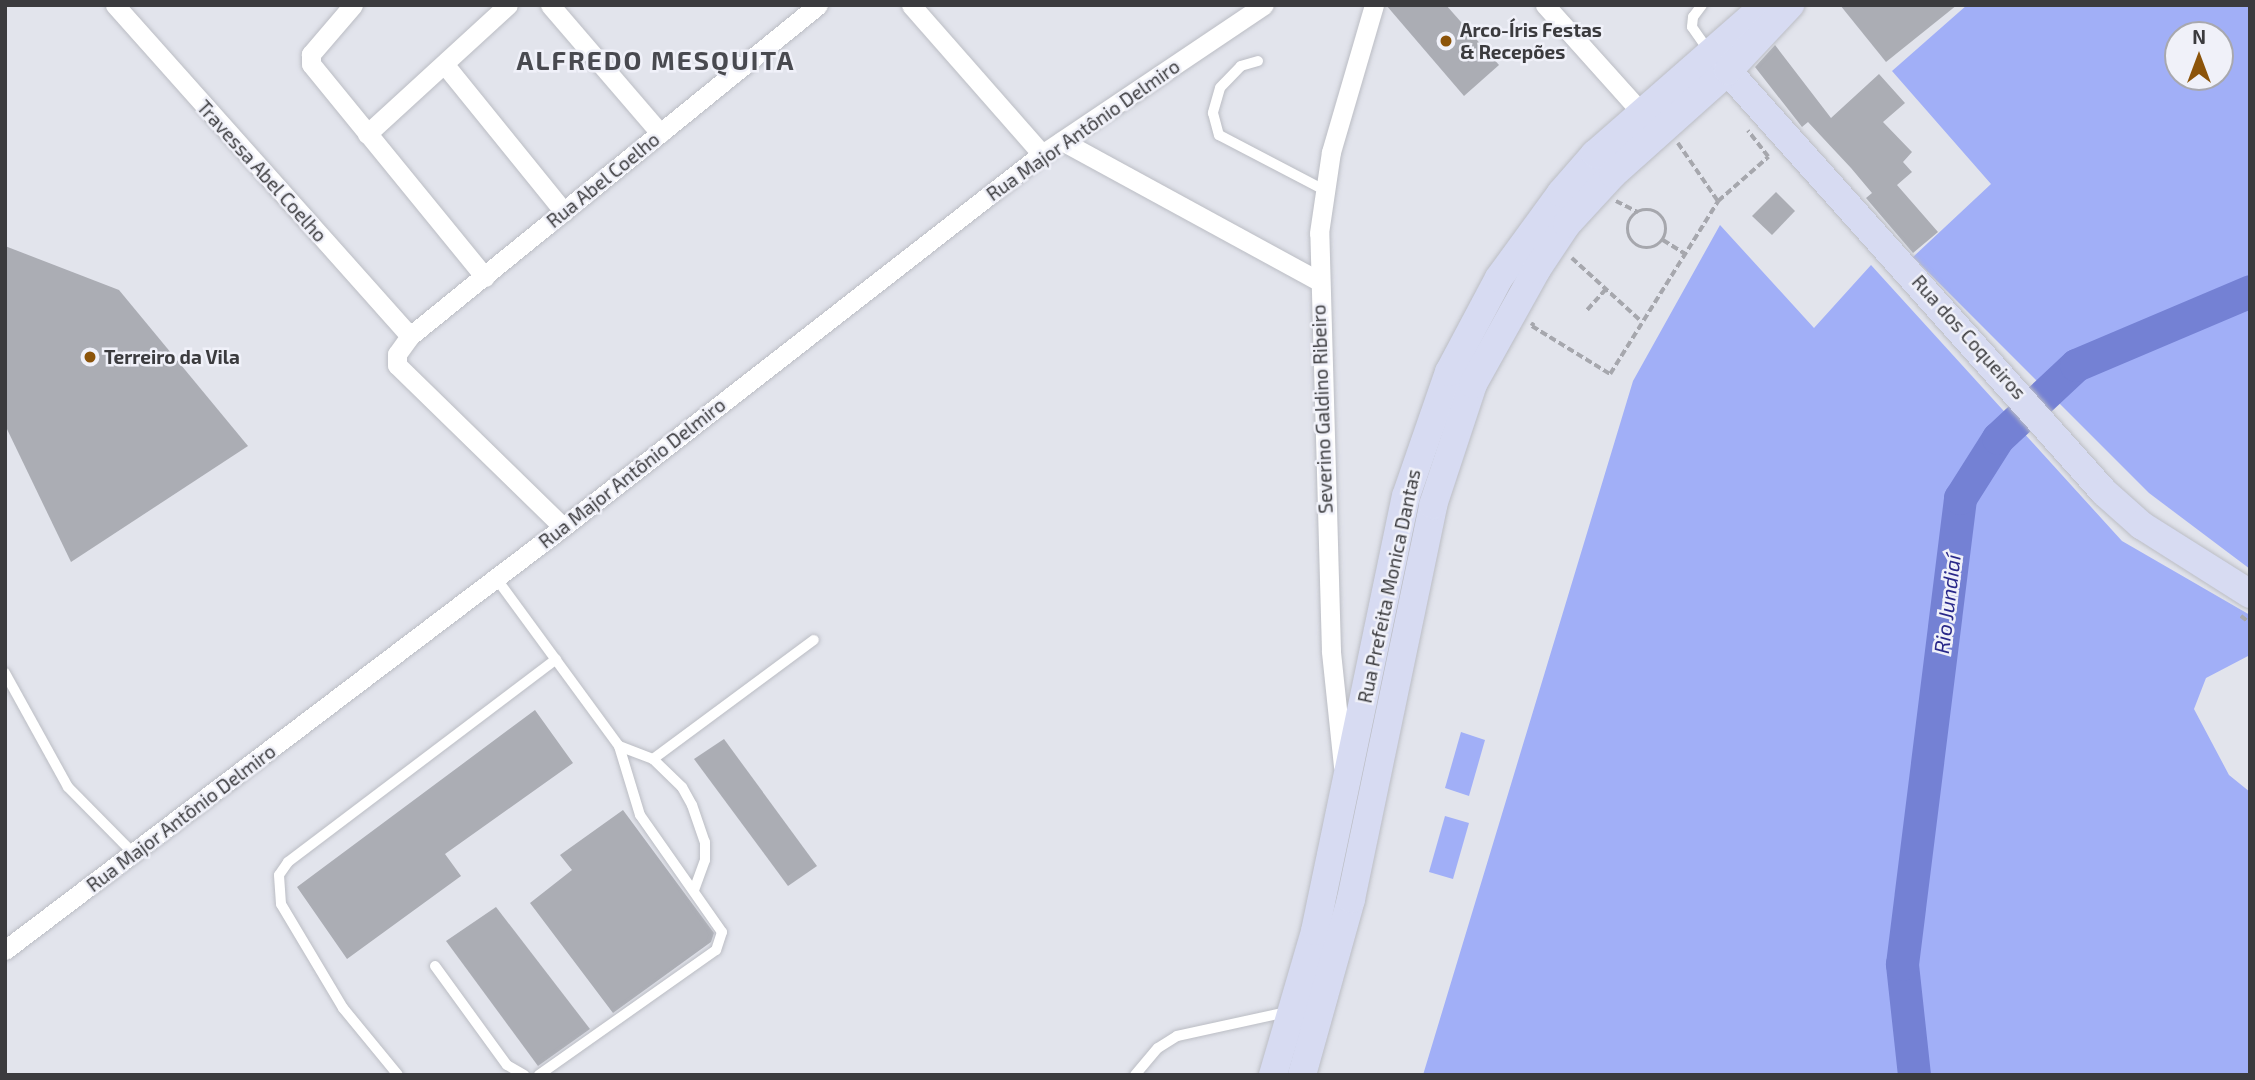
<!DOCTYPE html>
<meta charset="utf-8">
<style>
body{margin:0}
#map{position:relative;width:2255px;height:1080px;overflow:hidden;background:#e2e4ec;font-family:"Exo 2",sans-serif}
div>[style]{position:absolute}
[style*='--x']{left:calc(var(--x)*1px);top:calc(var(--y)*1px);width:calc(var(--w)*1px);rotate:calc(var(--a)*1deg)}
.green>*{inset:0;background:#a1aff7}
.river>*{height:33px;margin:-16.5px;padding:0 16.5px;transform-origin:16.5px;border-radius:16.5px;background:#7481d4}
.building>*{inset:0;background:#abadb4}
.path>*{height:3.5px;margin-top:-1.75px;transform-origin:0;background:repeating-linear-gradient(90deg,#a6a7ad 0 7px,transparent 0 10.5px)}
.path>.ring{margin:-1.75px;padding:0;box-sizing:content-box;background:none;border:3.5px solid #a6a7ad;border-radius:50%}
.roads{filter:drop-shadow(0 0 2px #bbbdc4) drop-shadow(0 0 2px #bbbdc4)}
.lane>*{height:10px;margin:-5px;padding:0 5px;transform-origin:5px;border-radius:5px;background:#fff}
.street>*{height:19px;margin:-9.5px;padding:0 9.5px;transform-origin:9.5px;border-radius:9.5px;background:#fff}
.secondary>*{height:28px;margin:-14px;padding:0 14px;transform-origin:14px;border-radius:14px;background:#d7dbf2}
.dots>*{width:19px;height:19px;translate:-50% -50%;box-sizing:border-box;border:4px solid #f0f1f9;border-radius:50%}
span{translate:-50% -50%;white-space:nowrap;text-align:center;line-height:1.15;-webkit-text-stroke:5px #f0f1f9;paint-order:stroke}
.poi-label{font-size:19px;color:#3b3b3e;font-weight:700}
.left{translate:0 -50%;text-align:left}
.street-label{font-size:19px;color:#3b3b3e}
.water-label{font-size:21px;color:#292889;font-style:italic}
.district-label{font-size:26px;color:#494a50;font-weight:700;letter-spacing:2px}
.frame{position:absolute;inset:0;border:7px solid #3b3b3e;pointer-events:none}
.north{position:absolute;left:2164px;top:21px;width:70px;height:70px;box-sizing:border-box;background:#f0f1f9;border:2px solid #a8a8ae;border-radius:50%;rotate:0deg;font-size:19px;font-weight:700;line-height:28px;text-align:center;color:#3b3b3e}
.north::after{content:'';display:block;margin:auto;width:24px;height:32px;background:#8c540a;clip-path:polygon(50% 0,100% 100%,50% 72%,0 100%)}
</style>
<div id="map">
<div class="green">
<i style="clip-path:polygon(evenodd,1967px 5px,2250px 5px,2250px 569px,2149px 493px,1913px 257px,1991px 184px,1892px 71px,1967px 5px,2178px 35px,2220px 35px,2220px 77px,2178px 77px,2178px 35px)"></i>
<i style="clip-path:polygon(1720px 225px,1814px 328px,1871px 265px,2122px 541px,2250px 615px,2250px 655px,2206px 678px,2194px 709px,2229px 775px,2250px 792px,2250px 1075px,1423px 1075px,1633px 381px)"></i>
<i style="clip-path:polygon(1461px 732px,1485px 740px,1469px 796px,1445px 788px)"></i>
<i style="clip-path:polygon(1445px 816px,1469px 823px,1453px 879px,1429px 872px)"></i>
</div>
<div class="river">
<i style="--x:1914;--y:1075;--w:112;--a:-96.2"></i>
<i style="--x:1902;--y:964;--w:470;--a:-82.9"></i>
<i style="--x:1960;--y:498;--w:71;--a:-57.7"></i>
<i style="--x:1998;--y:438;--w:107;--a:-43.1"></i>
<i style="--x:2076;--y:365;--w:189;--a:-23"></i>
</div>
<div class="building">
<i style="clip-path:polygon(1386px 5px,1446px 5px,1499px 65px,1464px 96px)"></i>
<i style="clip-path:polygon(1840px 5px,1957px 5px,1886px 62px)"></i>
<i style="clip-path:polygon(1775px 45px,1831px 118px,1879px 74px,1905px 103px,1883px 122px,1912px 152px,1903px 162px,1912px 172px,1897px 185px,1938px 232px,1913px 253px,1866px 198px,1872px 193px,1851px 168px,1808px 122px,1802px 127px,1755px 67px)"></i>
<i style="clip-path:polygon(1776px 192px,1795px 211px,1772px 235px,1752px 216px)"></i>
<i style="clip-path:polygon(5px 246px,119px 290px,248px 446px,71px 562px,5px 425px)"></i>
<i style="clip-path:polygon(535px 710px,573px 763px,445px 854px,461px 876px,347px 959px,297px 887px)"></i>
<i style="clip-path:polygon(724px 739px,817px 866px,788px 886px,694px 759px)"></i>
<i style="clip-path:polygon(623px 810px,714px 933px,711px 942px,613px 1013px,530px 903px,572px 870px,560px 855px)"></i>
<i style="clip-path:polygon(496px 907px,590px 1029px,538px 1066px,446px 941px)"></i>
</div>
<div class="path">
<i style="--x:1678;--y:143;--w:70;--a:55.4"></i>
<i style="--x:1616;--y:201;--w:25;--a:27"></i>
<i class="ring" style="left:1628px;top:210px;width:34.5px;height:34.5px"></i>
<i style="--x:1663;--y:240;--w:26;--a:32"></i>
<i style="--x:1572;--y:258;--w:92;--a:42.4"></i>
<i style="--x:1587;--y:310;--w:28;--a:-48"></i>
<i style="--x:1534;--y:323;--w:4;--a:124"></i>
<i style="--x:1532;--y:326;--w:92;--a:31.6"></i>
<i style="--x:1610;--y:374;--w:204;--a:-58"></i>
<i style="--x:1718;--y:201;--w:67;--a:-41.3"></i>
<i style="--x:1768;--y:157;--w:33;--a:-128"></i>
<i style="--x:2241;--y:616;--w:11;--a:38"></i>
</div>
<div class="roads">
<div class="lane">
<i style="--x:1702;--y:5;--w:15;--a:127"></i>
<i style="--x:1693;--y:17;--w:10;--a:96"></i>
<i style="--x:1692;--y:27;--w:29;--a:55"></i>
<i style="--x:1258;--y:61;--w:18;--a:164"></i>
<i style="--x:1241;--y:66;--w:30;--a:134"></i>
<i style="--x:1220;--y:88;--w:26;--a:106"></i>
<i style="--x:1213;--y:113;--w:23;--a:75"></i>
<i style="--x:1219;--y:135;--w:119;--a:27.6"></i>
<i style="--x:496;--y:578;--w:208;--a:53.8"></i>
<i style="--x:619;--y:746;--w:72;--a:73.1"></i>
<i style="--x:640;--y:815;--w:143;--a:55"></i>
<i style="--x:722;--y:932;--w:19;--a:108"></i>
<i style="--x:716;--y:950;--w:217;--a:144.8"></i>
<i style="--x:5;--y:673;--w:130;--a:61.1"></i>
<i style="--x:68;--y:787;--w:94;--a:45.4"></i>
<i style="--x:619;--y:746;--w:36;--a:21"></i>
<i style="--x:653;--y:759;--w:40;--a:44"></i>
<i style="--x:682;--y:787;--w:21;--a:61"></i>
<i style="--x:692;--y:805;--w:39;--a:71"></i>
<i style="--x:705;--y:842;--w:18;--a:90"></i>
<i style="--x:705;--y:860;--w:33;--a:110"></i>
<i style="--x:653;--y:759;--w:200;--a:-36.5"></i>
<i style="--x:435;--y:966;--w:122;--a:54"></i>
<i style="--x:507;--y:1065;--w:20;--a:30"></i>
<i style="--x:398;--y:1075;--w:87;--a:-129.4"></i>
<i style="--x:343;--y:1008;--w:121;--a:-120.8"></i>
<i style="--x:281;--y:904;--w:29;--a:-94"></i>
<i style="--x:279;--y:875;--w:16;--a:-55"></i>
<i style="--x:288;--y:862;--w:336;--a:-37.1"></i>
<i style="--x:1135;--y:1075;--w:35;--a:-50"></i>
<i style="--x:1158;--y:1048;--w:22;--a:-32"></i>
<i style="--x:1177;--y:1036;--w:113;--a:-12.3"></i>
</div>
<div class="street">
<i style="--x:115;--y:5;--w:443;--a:48.3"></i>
<i style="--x:353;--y:5;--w:65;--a:130.6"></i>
<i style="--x:311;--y:54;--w:10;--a:90"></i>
<i style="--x:311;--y:64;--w:275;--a:50.8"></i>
<i style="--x:550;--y:5;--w:169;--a:49.3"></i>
<i style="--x:911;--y:5;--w:198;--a:48.7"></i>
<i style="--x:1545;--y:5;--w:157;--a:48.1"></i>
<i style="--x:445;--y:65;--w:189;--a:51"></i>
<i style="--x:367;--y:134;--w:191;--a:-42.5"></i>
<i style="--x:1062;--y:141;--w:290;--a:28.6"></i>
<i style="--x:563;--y:527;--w:232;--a:-135.7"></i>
<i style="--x:397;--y:365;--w:11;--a:-90"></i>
<i style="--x:397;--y:354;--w:22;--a:-54"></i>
<i style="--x:410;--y:336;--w:525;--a:-39.05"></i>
<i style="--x:1343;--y:766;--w:116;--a:-96"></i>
<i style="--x:1331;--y:651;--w:418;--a:-91.6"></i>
<i style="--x:1319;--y:233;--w:82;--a:-81.6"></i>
<i style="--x:1331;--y:152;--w:153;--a:-73.7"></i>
<i style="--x:5;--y:950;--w:700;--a:-37.16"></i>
<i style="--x:563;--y:527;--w:607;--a:-37.91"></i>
<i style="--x:1042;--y:154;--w:267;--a:-33.9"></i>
</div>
<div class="secondary">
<i style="--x:1716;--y:58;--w:582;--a:48.2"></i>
<i style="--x:2104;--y:492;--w:50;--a:41.7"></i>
<i style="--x:2141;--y:525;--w:129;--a:32.3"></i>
<i style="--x:1273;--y:1075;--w:150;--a:-73.7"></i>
<i style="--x:1315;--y:931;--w:444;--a:-78.2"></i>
<i style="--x:1406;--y:496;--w:131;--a:-70.9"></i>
<i style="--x:1449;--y:372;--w:106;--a:-62"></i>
<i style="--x:1499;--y:278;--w:105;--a:-53.9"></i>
<i style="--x:1561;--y:193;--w:52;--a:-48.9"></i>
<i style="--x:1595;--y:154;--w:226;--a:-41.2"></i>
<i style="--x:1302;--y:1075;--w:183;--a:-74.4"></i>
<i style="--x:1351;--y:899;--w:402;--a:-78.2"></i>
<i style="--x:1433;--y:505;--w:127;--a:-71.7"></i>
<i style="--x:1473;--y:384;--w:132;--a:-60.9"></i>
<i style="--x:1537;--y:269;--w:54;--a:-56.3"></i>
<i style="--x:1567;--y:224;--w:68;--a:-47.4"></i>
<i style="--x:1613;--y:174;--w:154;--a:-41.8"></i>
<i style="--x:1728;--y:71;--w:91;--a:-46.8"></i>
</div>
</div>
<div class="dots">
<i style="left:1446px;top:41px;background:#8c540a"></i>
<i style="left:90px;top:357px;background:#8c540a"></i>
</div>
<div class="poi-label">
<span class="left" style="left:1460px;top:41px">Arco-Íris Festas<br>&amp; Recepões</span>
<span class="left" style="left:104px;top:357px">Terreiro da Vila</span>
</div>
<div class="street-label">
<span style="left:1083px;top:130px;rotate:-35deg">Rua Major Antônio Delmiro</span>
<span style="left:262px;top:171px;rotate:48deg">Travessa Abel Coelho</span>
<span style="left:603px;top:180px;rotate:-39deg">Rua Abel Coelho</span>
<span style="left:1969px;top:337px;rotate:48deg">Rua dos Coqueiros</span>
<span style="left:1322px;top:409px;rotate:-92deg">Severino Galdino Ribeiro</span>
<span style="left:632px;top:473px;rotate:-38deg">Rua Major Antônio Delmiro</span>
<span style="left:1389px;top:586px;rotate:-78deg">Rua Prefeita Monica Dantas</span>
<span style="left:181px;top:818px;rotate:-37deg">Rua Major Antônio Delmiro</span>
</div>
<div class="water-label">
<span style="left:1947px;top:604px;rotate:-83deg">Rio Jundiaí</span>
</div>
<div class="district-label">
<span style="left:656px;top:60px">ALFREDO MESQUITA</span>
</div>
<div class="frame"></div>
<div class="north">N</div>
</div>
